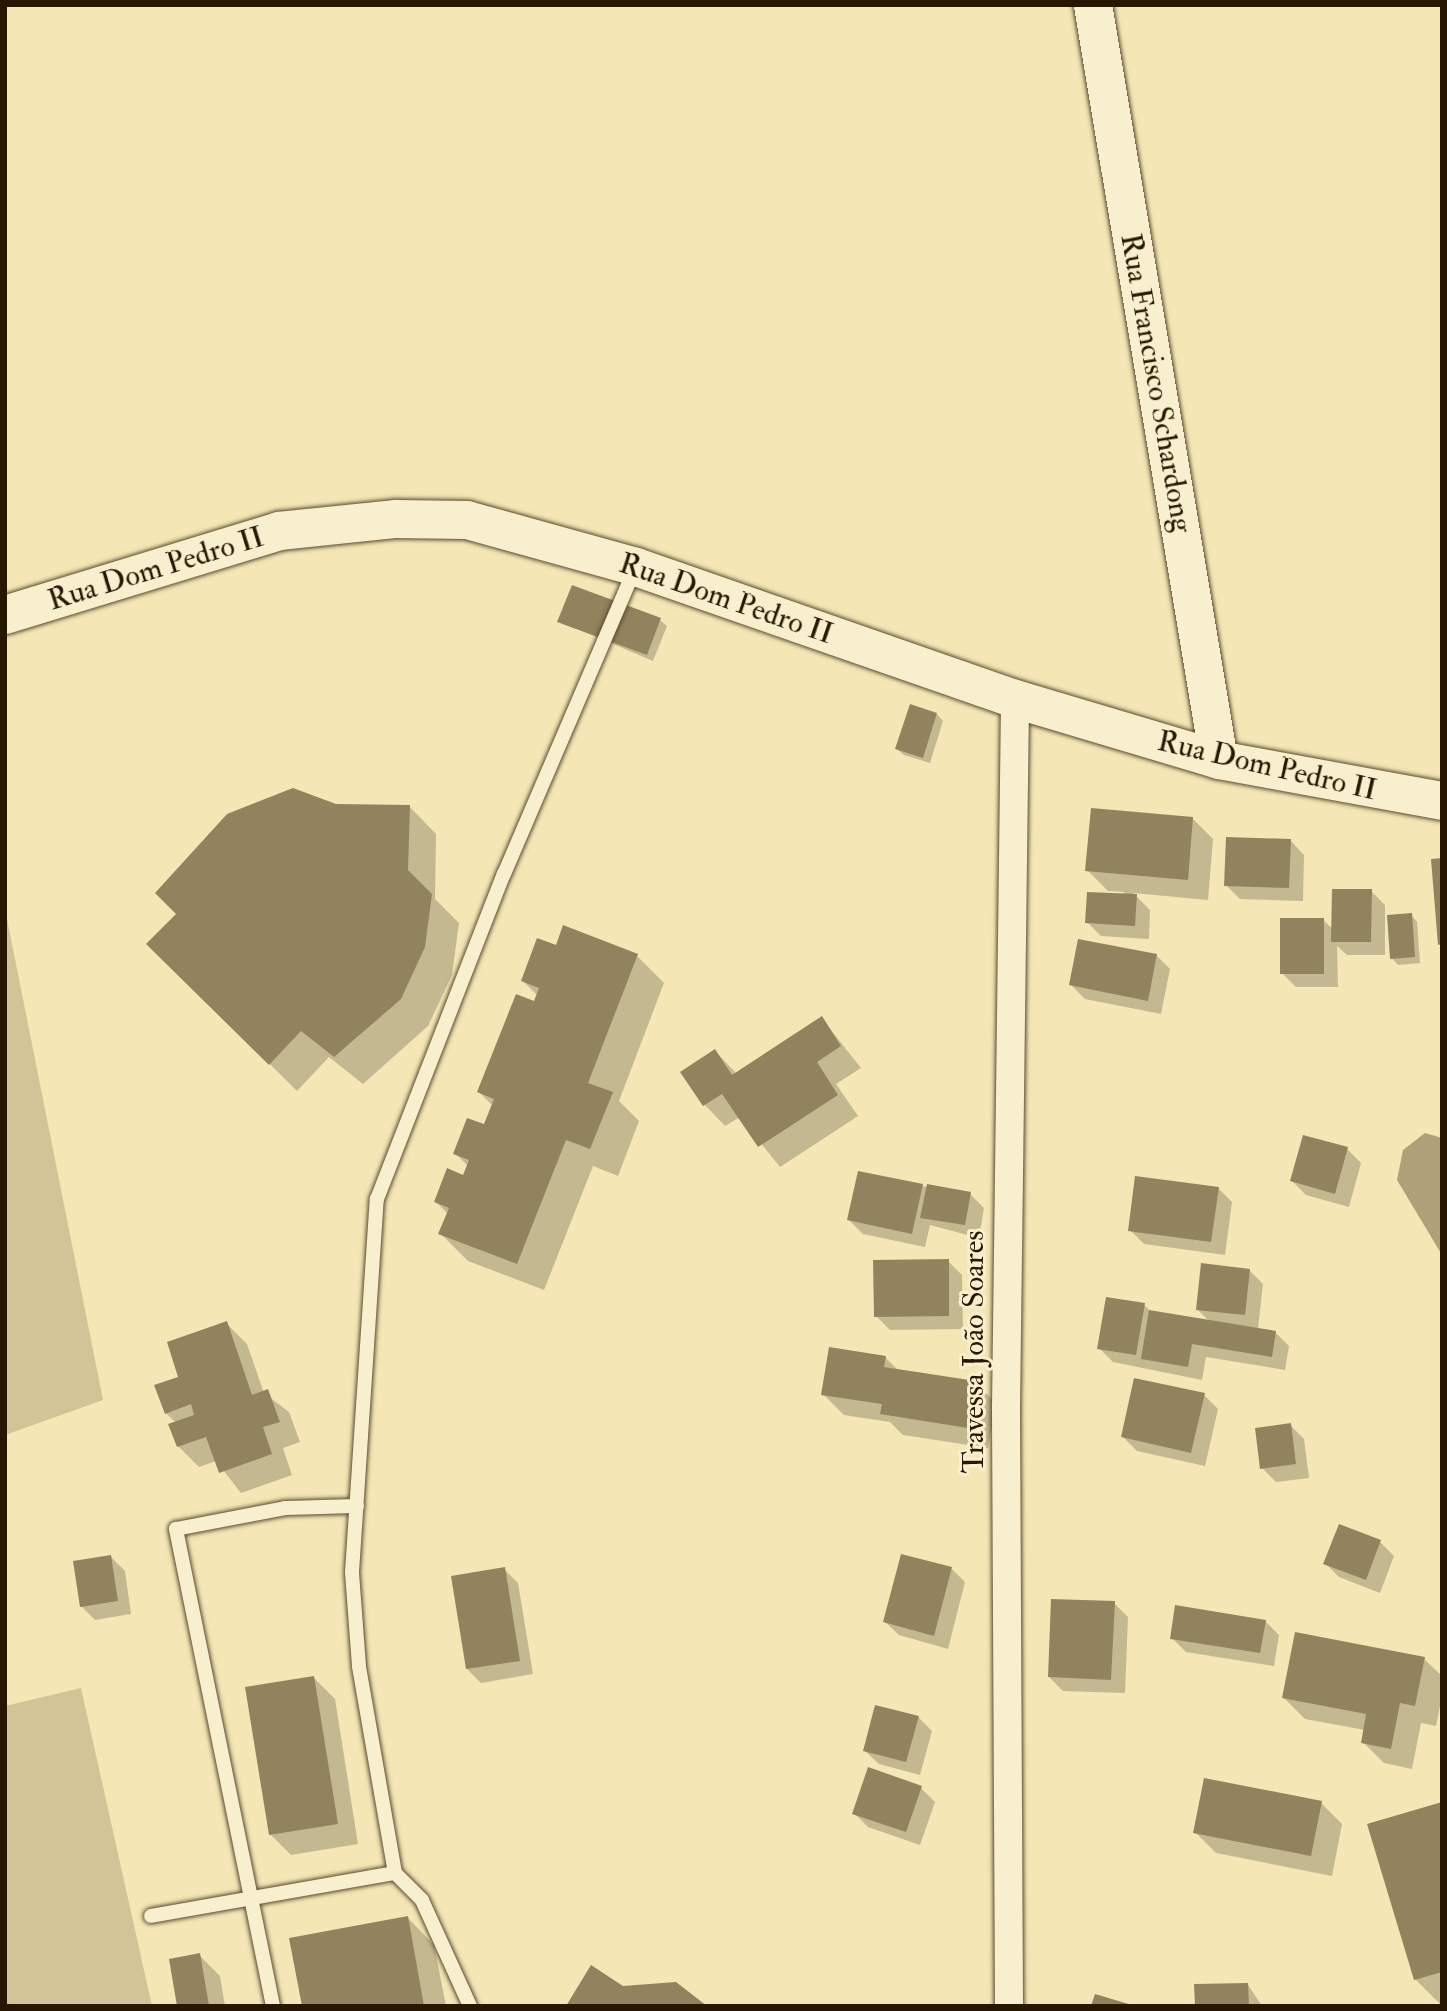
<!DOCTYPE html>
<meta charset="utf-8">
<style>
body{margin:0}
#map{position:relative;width:1447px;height:2011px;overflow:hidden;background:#f4e7b5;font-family:"IM FELL Double Pica",serif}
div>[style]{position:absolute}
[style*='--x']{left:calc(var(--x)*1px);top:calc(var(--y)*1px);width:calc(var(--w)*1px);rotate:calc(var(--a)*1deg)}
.green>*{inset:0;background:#d1c496}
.water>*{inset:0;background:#aea078}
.shadow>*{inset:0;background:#0003}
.building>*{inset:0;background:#92835f}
.roads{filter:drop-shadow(0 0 2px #5a4b2e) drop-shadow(0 0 2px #5a4b2e)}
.lane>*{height:14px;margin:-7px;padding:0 7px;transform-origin:7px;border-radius:7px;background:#f8efcf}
.street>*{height:28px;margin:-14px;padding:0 14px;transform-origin:14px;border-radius:14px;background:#f8efcf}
.secondary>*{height:38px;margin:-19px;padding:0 19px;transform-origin:19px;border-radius:19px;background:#f8efcf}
span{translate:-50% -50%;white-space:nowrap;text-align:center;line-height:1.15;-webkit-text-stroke:6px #f8efcf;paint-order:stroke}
.street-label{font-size:30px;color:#271701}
.frame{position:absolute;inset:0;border:7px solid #271701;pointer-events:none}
</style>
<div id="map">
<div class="green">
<i style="clip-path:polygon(5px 909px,103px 1400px,5px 1435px)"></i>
<i style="clip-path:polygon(81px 1688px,152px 2006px,5px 2006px,5px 1706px)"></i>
</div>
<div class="water">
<i style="clip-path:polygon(1425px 1133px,1442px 1138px,1442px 1255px,1397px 1180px,1403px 1150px)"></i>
</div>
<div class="shadow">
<i style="clip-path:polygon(660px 620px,667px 626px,653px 661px,559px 621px)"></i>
<i style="clip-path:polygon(937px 714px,943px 721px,930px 763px,904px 755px,897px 749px)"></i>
<i style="clip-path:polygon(336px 806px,409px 806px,436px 834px,435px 899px,459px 923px,452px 975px,428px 1026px,363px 1084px,329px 1057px,297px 1091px,149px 944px,178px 914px)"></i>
<i style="clip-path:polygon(1192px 818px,1213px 839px,1208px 900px,1133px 893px,1150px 910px,1149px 939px,1101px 936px,1087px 922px,1125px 892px,1108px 891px,1087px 870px)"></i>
<i style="clip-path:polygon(1291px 841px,1304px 855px,1303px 901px,1240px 899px,1226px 885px)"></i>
<i style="clip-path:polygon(1371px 891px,1385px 905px,1385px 955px,1347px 955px,1337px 946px,1338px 987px,1296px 987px,1282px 973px,1323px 920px,1333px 929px)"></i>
<i style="clip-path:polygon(1411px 915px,1417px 922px,1420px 963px,1398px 965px,1392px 958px)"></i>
<i style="clip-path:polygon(557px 947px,637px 956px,664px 983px,619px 1101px,639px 1121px,618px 1176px,593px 1166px,544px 1290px,468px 1261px,440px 1233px,448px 1214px,436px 1202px,464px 1177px,468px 1166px,455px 1153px,485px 1126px,493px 1106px,479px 1092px,538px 996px,523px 981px)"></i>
<i style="clip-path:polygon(1156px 955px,1170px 969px,1161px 1014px,1085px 999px,1071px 985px)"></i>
<i style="clip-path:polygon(822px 1019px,861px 1068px,836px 1084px,858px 1116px,780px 1167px,740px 1117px,725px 1126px,705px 1105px,715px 1051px,737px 1074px)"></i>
<i style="clip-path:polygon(1347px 1149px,1361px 1163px,1349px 1207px,1306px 1195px,1292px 1181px)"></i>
<i style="clip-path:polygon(922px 1186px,970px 1194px,984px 1208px,979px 1238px,930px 1225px,925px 1247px,863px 1234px,849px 1220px)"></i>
<i style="clip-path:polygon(1218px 1188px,1232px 1202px,1225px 1255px,1144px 1244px,1130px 1230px)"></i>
<i style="clip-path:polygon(948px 1261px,962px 1275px,963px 1329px,890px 1330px,876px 1316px)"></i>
<i style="clip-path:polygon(1249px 1270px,1263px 1284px,1258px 1329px,1275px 1332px,1289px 1346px,1285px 1370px,1206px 1357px,1202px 1380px,1113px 1362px,1099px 1348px,1144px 1305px,1152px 1312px,1210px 1322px,1198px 1310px)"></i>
<i style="clip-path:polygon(226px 1323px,247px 1344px,264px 1393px,289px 1412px,300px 1442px,283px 1448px,292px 1475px,241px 1493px,216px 1461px,199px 1467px,178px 1446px,176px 1423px,166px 1413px,180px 1378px)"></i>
<i style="clip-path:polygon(885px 1357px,898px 1370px,975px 1382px,996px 1403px,988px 1448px,903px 1435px,890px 1422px,844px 1415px,823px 1394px)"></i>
<i style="clip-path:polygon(1204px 1395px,1218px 1409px,1205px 1466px,1137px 1451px,1123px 1437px)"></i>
<i style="clip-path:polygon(1290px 1425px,1304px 1439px,1309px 1478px,1276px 1482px,1262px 1468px)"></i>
<i style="clip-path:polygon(1380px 1542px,1394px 1556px,1380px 1593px,1339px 1577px,1325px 1563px)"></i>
<i style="clip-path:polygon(111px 1557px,125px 1571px,131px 1614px,95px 1620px,81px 1606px)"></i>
<i style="clip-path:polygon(951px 1568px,965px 1582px,948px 1649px,899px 1635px,885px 1622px)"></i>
<i style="clip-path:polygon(504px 1569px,518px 1583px,533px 1674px,481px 1683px,467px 1669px)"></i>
<i style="clip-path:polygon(1114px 1603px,1128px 1617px,1125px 1693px,1063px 1691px,1049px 1677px)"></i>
<i style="clip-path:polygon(1265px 1621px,1279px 1635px,1274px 1666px,1186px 1652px,1172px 1638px)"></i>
<i style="clip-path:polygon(1424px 1659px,1442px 1676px,1442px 1696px,1436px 1726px,1421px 1723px,1412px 1769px,1384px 1763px,1363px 1742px,1365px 1730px,1305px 1719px,1284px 1698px)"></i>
<i style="clip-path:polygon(314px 1678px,335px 1699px,358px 1844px,291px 1855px,270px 1834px)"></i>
<i style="clip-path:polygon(918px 1717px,932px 1731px,920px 1775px,879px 1764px,865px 1751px)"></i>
<i style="clip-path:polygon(921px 1788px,935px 1802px,920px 1845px,868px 1827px,854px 1813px)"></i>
<i style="clip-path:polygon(1321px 1803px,1342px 1824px,1332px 1876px,1216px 1853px,1195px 1832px)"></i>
<i style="clip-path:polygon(1442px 1803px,1442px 2006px,1415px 1979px)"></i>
<i style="clip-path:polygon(407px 1917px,434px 1945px,446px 2006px,304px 2006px)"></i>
<i style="clip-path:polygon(199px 1955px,220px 1976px,225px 2006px,179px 2006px)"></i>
<i style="clip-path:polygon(1248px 1985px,1262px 2006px,1197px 2006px)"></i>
</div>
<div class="building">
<i style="clip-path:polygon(572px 585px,661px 618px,647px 655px,557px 622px)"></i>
<i style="clip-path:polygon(910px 704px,937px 713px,923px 758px,895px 749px)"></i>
<i style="clip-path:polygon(293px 788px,336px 804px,410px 805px,408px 870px,432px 894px,425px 947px,401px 999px,334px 1057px,301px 1031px,269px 1065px,146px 944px,176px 914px,155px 893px,227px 814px)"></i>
<i style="clip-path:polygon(1091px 808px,1193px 817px,1188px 880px,1085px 871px)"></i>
<i style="clip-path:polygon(1226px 837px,1291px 839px,1289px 888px,1224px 886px)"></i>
<i style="clip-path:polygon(1442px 858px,1442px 944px,1438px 945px,1431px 859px)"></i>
<i style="clip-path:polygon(1332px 889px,1372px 889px,1371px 942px,1331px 942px)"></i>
<i style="clip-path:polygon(1087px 892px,1137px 894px,1135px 926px,1085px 923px)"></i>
<i style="clip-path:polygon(1412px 913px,1415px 957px,1390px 959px,1387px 915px)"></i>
<i style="clip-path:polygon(1280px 918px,1324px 918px,1324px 974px,1280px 974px)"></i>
<i style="clip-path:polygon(563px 925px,638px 954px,588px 1083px,613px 1092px,590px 1149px,566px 1140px,517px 1264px,438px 1234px,449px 1208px,434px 1202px,447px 1168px,463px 1175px,469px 1160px,453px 1154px,467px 1118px,484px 1124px,494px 1099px,477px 1092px,516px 994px,534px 1001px,539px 988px,521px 981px,537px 938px,556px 945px)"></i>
<i style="clip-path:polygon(1078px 939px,1157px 954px,1148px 1001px,1069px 985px)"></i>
<i style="clip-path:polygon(822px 1016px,841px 1046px,817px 1062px,838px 1095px,758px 1147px,722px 1094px,703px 1106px,680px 1072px,715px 1049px,732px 1075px)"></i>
<i style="clip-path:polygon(1303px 1135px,1348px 1147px,1335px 1194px,1290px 1181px)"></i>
<i style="clip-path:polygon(858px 1171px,923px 1184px,912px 1234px,847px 1220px)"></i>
<i style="clip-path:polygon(1135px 1176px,1219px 1187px,1211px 1242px,1128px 1231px)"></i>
<i style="clip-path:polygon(927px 1184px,971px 1192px,965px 1225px,920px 1218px)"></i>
<i style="clip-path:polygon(949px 1259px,949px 1316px,874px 1317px,873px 1260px)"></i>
<i style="clip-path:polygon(1201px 1263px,1250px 1269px,1245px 1315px,1196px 1310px)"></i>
<i style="clip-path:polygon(1106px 1297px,1145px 1303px,1136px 1355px,1097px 1349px)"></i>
<i style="clip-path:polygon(1149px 1310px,1276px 1331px,1272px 1357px,1192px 1344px,1188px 1367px,1141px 1359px)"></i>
<i style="clip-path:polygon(227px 1321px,252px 1395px,268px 1389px,280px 1422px,263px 1427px,272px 1454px,219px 1473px,206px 1437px,177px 1447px,168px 1424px,194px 1415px,191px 1404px,165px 1414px,154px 1385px,178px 1377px,167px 1342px)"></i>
<i style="clip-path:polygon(829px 1347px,886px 1356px,884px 1367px,976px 1381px,968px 1428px,880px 1414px,882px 1404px,821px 1395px)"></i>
<i style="clip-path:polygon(1134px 1378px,1205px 1393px,1191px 1453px,1121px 1437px)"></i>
<i style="clip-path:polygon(1291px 1423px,1296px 1464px,1260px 1469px,1255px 1428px)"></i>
<i style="clip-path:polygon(1339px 1524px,1381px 1540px,1366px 1580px,1323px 1564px)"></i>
<i style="clip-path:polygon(901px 1554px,952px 1567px,934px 1636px,883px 1622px)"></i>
<i style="clip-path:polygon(111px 1555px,118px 1601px,80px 1607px,73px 1561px)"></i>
<i style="clip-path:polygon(505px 1567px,520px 1661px,466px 1669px,451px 1576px)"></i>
<i style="clip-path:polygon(1051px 1599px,1115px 1601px,1111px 1680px,1048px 1677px)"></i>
<i style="clip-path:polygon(1175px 1605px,1266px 1620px,1260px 1653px,1170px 1639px)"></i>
<i style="clip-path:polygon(1295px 1632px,1425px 1657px,1415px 1706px,1400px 1703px,1391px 1749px,1361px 1743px,1366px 1714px,1282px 1698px)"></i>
<i style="clip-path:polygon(314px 1676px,338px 1824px,269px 1835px,245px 1687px)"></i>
<i style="clip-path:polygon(875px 1705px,919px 1716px,906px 1762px,863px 1751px)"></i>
<i style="clip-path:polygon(868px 1767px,922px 1786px,906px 1832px,852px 1814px)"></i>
<i style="clip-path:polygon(1204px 1778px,1322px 1801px,1311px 1856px,1193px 1833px)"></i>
<i style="clip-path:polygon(1442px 1802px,1442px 1972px,1414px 1980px,1367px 1824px)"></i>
<i style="clip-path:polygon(408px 1916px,424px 2006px,302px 2006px,289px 1938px)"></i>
<i style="clip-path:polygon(200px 1953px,209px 2006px,177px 2006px,169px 1959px)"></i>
<i style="clip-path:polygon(591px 1965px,623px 1986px,676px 1982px,707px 2006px,566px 2006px)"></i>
<i style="clip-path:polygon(1248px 1983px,1249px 2006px,1195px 2006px,1194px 1984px)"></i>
<i style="clip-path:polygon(1095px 1994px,1132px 2005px,1132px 2006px,1091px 2006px)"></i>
</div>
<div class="roads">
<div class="lane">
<i style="--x:151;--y:1916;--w:248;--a:-10"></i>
<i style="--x:273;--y:2006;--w:487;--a:-101.5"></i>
<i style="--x:176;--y:1529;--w:111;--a:-10.9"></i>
<i style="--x:285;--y:1508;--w:72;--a:-1.6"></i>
<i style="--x:470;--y:2006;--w:116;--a:-114.4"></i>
<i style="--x:422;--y:1900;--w:38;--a:-135"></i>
<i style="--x:395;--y:1873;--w:210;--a:-99.9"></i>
<i style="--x:359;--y:1666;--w:94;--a:-94.3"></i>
<i style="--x:352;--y:1572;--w:374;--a:-86.2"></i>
<i style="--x:377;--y:1199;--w:349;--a:-68.7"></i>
<i style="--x:504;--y:874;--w:332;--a:-66.8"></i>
</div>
<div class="street">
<i style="--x:1009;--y:2006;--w:597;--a:-90.29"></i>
<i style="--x:1006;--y:1409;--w:710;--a:-89.27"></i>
</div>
<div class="secondary">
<i style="--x:1093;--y:5;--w:765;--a:80.53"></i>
<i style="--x:5;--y:615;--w:287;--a:-17"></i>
<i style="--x:279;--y:531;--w:118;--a:-5.9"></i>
<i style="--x:396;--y:519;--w:71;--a:0.8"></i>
<i style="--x:467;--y:520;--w:175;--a:15.5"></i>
<i style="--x:636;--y:567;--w:401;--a:19.2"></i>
<i style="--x:1015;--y:699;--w:213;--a:16.6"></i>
<i style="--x:1219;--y:760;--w:227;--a:10.4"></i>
</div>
</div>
<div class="street-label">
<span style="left:1156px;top:383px;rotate:80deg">Rua Francisco Schardong</span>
<span style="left:156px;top:569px;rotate:-17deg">Rua Dom Pedro II</span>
<span style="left:726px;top:599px;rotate:19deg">Rua Dom Pedro II</span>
<span style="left:1267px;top:766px;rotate:13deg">Rua Dom Pedro II</span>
<span style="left:974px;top:1352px;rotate:-90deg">Travessa João Soares</span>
</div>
<div class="frame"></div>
</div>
